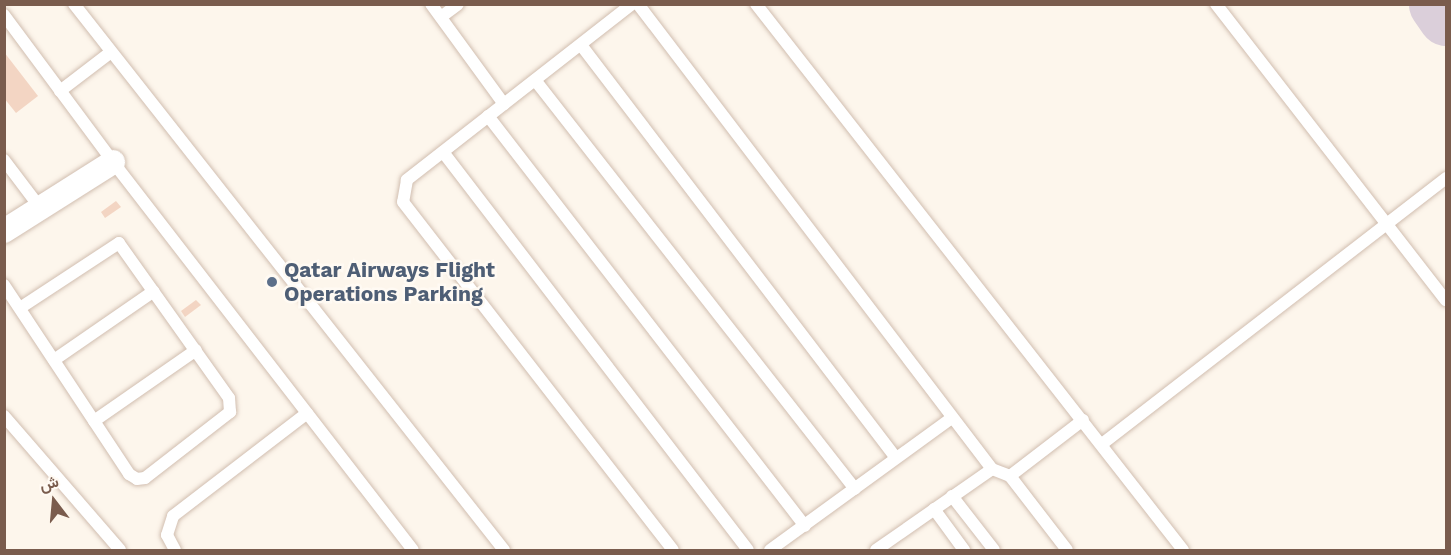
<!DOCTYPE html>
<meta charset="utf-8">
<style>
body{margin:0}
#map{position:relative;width:1451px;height:555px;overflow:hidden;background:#fdf6ec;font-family:"Work Sans",Vazirmatn,sans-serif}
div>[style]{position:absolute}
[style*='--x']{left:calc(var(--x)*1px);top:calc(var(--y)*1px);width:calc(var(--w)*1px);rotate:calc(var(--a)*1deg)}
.taxiway>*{height:57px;margin:-28.5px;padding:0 28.5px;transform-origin:28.5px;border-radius:28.5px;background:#dbcfda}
.building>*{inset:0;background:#f3d5c3}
.roads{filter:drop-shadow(0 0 2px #d1beb0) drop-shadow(0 0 2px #d1beb0)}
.lane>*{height:12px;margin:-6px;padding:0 6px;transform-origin:6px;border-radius:6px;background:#fff}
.street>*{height:24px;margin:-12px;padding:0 12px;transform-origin:12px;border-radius:12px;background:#fff}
.dots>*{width:16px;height:16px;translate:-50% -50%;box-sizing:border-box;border:3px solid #fffaf3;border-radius:50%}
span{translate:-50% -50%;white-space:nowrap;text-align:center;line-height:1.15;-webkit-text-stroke:5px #fffaf3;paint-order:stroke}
.service-label{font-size:21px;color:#4e5e75;font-weight:700}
.left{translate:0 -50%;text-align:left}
.frame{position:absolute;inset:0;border:6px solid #7a5c4d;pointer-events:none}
.north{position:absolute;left:24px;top:471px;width:60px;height:60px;-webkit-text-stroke:4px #fffaf3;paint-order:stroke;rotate:344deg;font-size:16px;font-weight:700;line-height:24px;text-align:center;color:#7a5c4d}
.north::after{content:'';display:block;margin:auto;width:21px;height:27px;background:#7a5c4d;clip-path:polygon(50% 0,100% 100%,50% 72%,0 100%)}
</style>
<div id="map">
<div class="taxiway">
<i style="--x:1437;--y:4;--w:16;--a:55"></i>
</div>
<div class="building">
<i style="clip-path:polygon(4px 52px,38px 96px,16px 113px,4px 98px)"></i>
<i style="clip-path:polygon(116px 201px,121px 207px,105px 218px,101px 212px)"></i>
<i style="clip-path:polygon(196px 300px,201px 305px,185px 317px,181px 311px)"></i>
</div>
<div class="roads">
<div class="lane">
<i style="--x:74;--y:4;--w:695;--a:51.78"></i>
<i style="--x:431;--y:4;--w:124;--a:53.9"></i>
<i style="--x:632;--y:4;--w:286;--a:142"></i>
<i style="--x:407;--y:180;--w:22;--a:100"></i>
<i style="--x:403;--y:202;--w:440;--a:52.2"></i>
<i style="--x:638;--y:4;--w:584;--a:52.72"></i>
<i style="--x:756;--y:4;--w:693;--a:51.97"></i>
<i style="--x:1216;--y:4;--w:375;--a:52.2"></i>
<i style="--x:4;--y:15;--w:183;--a:53.4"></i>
<i style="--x:113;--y:162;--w:490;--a:52.3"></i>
<i style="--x:441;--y:17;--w:21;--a:-37"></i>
<i style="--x:581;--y:45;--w:519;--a:52.67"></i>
<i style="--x:535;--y:80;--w:519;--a:51.96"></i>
<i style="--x:60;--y:91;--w:64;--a:-37.4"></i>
<i style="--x:488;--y:116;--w:518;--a:52.29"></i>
<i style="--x:443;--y:152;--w:501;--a:52.54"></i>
<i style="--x:4;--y:160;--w:61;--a:52.9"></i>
<i style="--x:4;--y:285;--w:227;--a:56.5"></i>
<i style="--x:129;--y:474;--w:9;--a:32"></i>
<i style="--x:137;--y:479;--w:8;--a:-7"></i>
<i style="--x:145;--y:478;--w:108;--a:-37.8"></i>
<i style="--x:230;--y:412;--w:14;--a:-94"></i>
<i style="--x:229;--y:398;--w:190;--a:-125.4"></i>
<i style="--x:119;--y:243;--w:118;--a:146.7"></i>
<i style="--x:54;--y:360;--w:121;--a:-34.6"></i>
<i style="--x:4;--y:416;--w:177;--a:49.1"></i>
<i style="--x:94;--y:421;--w:124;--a:-34.8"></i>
<i style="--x:1102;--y:444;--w:435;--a:-37.7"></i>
<i style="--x:1010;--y:476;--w:93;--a:52.4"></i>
<i style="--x:952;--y:496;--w:68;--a:52.1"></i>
<i style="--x:934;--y:509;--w:51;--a:53.8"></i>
<i style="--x:175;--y:550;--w:17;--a:-118"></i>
<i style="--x:167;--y:535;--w:20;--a:-72"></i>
<i style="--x:173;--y:516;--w:169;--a:-37.5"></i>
<i style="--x:770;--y:550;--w:225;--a:-36"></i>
<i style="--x:876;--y:550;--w:141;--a:-34.9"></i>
<i style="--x:992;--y:469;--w:19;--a:21"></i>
<i style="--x:1010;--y:476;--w:92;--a:-37.5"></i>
</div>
<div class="street">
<i style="--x:4;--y:231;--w:129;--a:-32.3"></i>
</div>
</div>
<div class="dots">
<i style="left:272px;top:282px;background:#5c6f8a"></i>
</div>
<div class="service-label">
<span class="left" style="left:284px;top:282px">Qatar Airways Flight<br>Operations Parking</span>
</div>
<div class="frame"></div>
<div class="north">ش</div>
</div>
